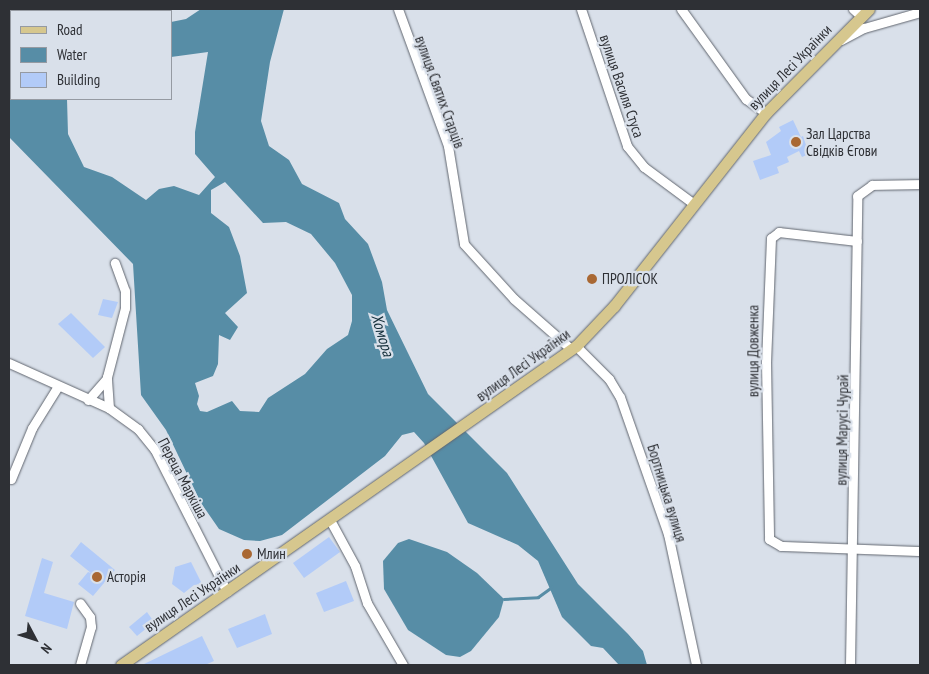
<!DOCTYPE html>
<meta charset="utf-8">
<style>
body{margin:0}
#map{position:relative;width:929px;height:674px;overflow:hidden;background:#d9e0ea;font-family:"PT Sans Narrow",sans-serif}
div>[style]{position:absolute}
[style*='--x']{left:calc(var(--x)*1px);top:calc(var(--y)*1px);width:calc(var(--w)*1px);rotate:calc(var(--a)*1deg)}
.water>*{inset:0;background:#578da6}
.stream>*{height:2.5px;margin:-1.25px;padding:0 1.25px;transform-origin:1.25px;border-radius:1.25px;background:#578da6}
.building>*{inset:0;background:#b2cbf8}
.roads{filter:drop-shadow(0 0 1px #61666f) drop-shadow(0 0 1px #61666f)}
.minor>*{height:9px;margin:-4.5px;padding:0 4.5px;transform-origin:4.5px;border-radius:4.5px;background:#fff}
.major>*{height:11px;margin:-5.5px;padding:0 5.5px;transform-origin:5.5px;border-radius:5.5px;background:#d6c78e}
.dots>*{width:14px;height:14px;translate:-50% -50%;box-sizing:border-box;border:2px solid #d9e0ea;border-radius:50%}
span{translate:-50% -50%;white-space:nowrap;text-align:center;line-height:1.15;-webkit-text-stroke:4.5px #d9e0ea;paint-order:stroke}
.street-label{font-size:15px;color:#2e3035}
.poi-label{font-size:15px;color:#2e3035}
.left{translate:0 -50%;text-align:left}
.water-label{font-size:16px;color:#122d39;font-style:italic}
.frame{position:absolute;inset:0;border:10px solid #2e3035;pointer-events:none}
.legend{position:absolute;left:10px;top:10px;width:162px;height:90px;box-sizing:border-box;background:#d9e0ea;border:1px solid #959aa2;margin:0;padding:6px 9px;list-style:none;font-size:15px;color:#2e3035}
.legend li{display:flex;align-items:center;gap:10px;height:25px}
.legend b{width:25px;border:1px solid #959aa2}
.north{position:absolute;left:10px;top:614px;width:50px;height:50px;-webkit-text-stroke:4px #d9e0ea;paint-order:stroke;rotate:130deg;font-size:14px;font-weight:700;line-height:20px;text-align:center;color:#2e3035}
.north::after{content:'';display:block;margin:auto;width:18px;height:22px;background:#2e3035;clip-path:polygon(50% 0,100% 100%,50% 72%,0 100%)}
</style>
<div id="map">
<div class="water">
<i style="clip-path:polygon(evenodd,9px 9px,23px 11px,11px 11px,11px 99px,67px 99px,68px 134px,84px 167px,112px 177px,146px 200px,159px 189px,174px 186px,199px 195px,215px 177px,195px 154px,195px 132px,208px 52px,171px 57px,171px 22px,186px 19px,201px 9px,284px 9px,270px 62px,261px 121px,269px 146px,289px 160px,302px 184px,339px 203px,345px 219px,368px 244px,382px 282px,387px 310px,428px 394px,507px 473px,578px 584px,628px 634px,643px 651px,647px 665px,619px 665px,603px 648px,591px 646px,562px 617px,538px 561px,518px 545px,468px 523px,424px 443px,414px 432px,402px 435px,385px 456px,282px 535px,260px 541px,244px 540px,219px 529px,201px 503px,166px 430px,141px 395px,133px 264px,9px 137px,9px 9px,225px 182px,263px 223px,286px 222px,311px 234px,335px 263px,352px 295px,352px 321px,348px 335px,327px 349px,305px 374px,268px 398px,259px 412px,240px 411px,232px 401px,207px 412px,200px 411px,197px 404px,199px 396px,195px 383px,213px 376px,218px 364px,219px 335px,230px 340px,238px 327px,225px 313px,247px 293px,240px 256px,229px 227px,211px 213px,211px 190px,225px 182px)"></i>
<i style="clip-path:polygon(409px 539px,447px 552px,477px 573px,504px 599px,499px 617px,471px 651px,460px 657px,446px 655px,408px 630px,384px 589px,383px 561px,398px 543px)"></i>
</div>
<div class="stream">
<i style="--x:504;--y:599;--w:34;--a:-3"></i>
<i style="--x:538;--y:597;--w:17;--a:-36"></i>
</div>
<div class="building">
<i style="clip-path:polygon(793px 120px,801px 137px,803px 136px,809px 154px,802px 157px,799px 151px,787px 157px,789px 162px,777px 167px,779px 173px,760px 180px,753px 161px,771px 155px,766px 142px,781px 131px,779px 127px)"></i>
<i style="clip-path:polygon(103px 299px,118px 302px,112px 318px,98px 315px)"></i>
<i style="clip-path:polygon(71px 313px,105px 347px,93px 358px,58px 324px)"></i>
<i style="clip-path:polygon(329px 537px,340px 552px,304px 578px,293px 563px)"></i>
<i style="clip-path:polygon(81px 542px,115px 570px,93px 596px,78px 584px,88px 572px,91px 573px,70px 556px)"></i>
<i style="clip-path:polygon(42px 558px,53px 562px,44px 593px,74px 602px,67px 629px,25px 616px)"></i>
<i style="clip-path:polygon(191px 562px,202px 584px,194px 585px,184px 593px,172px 584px,175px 567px)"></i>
<i style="clip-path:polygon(346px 581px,354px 601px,324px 612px,316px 593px)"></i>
<i style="clip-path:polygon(147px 612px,154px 622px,137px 636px,129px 627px)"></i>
<i style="clip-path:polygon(265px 614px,272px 634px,237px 648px,228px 629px)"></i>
<i style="clip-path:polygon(202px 636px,214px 661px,205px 665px,142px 665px)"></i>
</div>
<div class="roads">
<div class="minor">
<i style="--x:398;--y:9;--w:146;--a:69.9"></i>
<i style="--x:448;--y:146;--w:99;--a:80.7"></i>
<i style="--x:464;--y:244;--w:74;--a:47.7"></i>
<i style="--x:514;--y:299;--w:76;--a:41.3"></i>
<i style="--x:581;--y:9;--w:145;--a:71.4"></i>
<i style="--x:627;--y:146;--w:27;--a:51"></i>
<i style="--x:644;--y:167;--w:62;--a:36.5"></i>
<i style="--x:681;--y:9;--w:111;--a:54.2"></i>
<i style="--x:746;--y:99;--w:24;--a:35"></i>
<i style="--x:853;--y:9;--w:12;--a:42"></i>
<i style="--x:841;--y:40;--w:26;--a:-28"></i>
<i style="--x:864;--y:28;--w:58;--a:-15.9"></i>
<i style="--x:857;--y:241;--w:79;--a:-173.4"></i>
<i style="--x:779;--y:232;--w:10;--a:143"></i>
<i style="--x:771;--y:238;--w:124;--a:92.3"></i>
<i style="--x:766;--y:362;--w:177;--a:89"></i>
<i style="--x:769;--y:539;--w:14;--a:30"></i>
<i style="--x:781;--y:546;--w:139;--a:2.1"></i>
<i style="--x:576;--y:346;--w:47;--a:45"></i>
<i style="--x:609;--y:379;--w:21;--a:59"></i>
<i style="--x:620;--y:397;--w:145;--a:70.7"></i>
<i style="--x:668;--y:534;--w:134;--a:77.9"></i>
<i style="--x:9;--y:363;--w:110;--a:24.2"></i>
<i style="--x:109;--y:408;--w:36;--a:36"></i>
<i style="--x:138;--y:429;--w:27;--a:51"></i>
<i style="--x:155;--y:450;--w:159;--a:63.1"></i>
<i style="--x:88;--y:400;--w:29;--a:-49"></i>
<i style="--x:109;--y:408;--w:31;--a:-94"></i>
<i style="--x:107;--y:377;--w:71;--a:-75.4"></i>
<i style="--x:125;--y:308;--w:17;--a:-90"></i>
<i style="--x:125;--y:291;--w:30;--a:-110"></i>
<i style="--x:11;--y:479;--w:55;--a:-67.6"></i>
<i style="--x:32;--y:428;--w:49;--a:-58.2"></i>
<i style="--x:330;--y:520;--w:52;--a:61.5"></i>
<i style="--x:355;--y:566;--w:39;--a:72"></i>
<i style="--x:367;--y:603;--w:72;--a:59.9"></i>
<i style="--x:80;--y:665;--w:40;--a:-74"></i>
<i style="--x:91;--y:627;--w:10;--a:-96"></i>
<i style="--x:90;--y:617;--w:17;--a:-126"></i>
<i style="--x:850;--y:665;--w:469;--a:-89.1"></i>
<i style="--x:857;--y:196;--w:19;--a:-36"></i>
<i style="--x:872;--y:185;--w:48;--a:-1.2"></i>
</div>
<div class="major">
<i style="--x:121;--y:665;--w:556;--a:-35.03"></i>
<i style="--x:576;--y:346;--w:55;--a:-46.5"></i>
<i style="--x:614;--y:306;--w:246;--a:-51.8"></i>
<i style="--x:766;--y:113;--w:146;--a:-45.3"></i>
</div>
</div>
<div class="dots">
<i style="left:796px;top:142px;background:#a96833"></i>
<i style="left:592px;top:279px;background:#a96833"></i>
<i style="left:247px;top:554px;background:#a96833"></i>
<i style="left:97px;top:577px;background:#a96833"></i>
</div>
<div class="street-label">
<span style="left:790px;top:67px;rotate:-46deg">вулиця Лесі Українки</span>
<span style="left:622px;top:86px;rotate:71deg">вулиця Василя Стуса</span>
<span style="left:440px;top:92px;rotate:70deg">вулиця Святих Старців</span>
<span style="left:753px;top:351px;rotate:-90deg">вулиця Довженка</span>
<span style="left:523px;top:365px;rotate:-36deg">вулиця Лесі Українки</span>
<span style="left:842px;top:430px;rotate:-89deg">вулиця Марусі Чурай</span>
<span style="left:183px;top:478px;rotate:62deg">Переца Маркіша</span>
<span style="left:667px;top:493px;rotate:73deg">Бортницька вулиця</span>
<span style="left:192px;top:597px;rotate:-34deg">вулиця Лесі Українки</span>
</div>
<div class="poi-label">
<span class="left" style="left:806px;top:142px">Зал Царства<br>Свідків Єгови</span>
<span class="left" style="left:602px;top:279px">ПРОЛІСОК</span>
<span class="left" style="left:257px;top:554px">Млин</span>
<span class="left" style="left:107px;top:577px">Асторія</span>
</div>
<div class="water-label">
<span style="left:383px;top:335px;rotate:73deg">Хомора</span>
</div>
<div class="frame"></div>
<ul class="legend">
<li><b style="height:6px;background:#d6c78e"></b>Road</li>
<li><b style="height:14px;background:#578da6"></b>Water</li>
<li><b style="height:14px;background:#b2cbf8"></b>Building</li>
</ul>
<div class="north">N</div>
</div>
